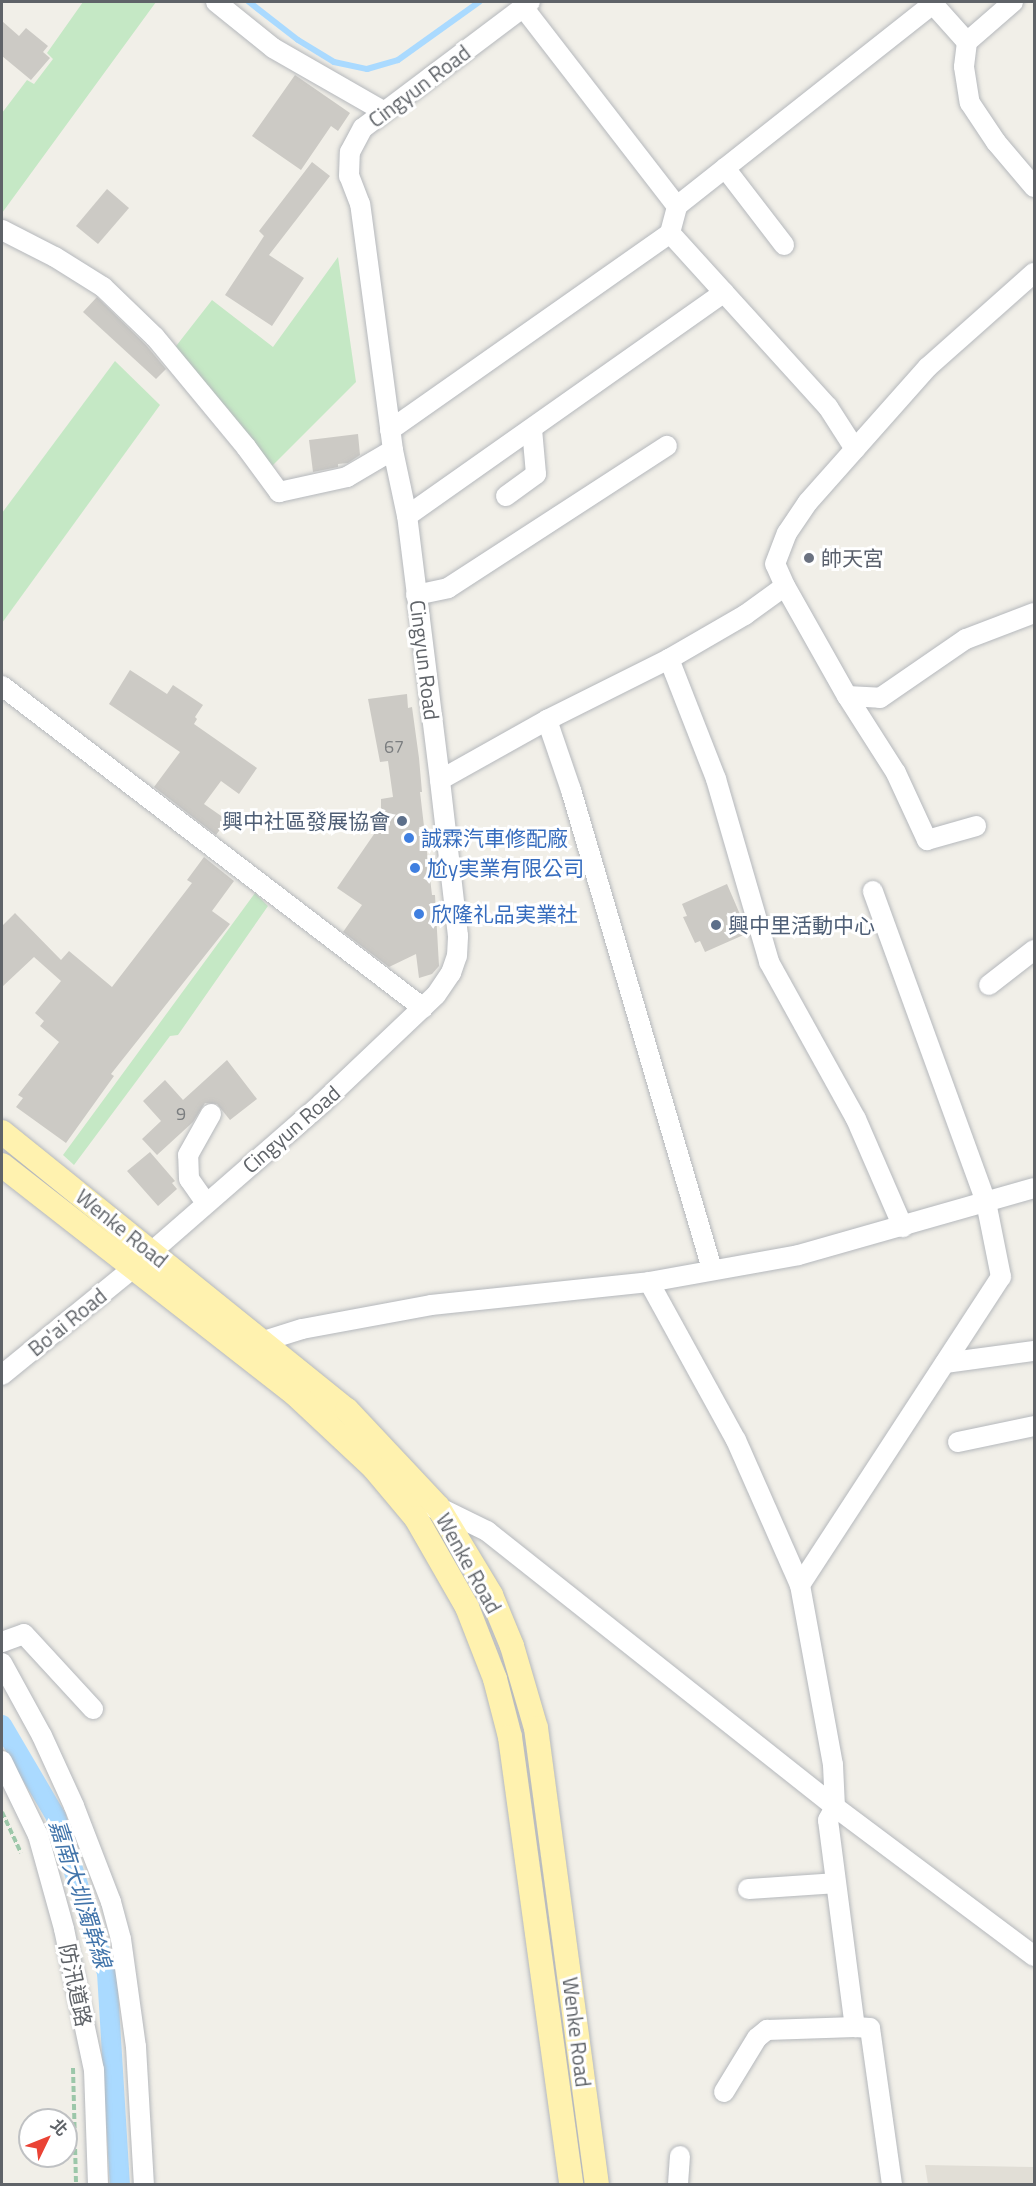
<!DOCTYPE html>
<meta charset="utf-8">
<style>
body{margin:0}
#map{position:relative;width:1036px;height:2186px;overflow:hidden;background:#f1efe8;font-family:"Titillium Web","Noto Sans TC",sans-serif}
div>[style]{position:absolute}
[style*='--x']{left:calc(var(--x)*1px);top:calc(var(--y)*1px);width:calc(var(--w)*1px);rotate:calc(var(--a)*1deg)}
.education>*{inset:0;background:#e1ded6}
.green>*{inset:0;background:#c5e8c5}
.stream>*{height:6px;margin:-3px;padding:0 3px;transform-origin:3px;border-radius:3px;background:#aadaff}
.canal>*{height:20px;margin:-10px;padding:0 10px;transform-origin:10px;border-radius:10px;background:#aadaff}
.building>*{inset:0;background:#cccac5}
.path>*{height:4px;margin-top:-2px;transform-origin:0;background:repeating-linear-gradient(90deg,#9cc7a9 0 6px,transparent 0 9px)}
.roads{filter:drop-shadow(0 0 2px #b5b8bc) drop-shadow(0 0 2px #b5b8bc)}
.minor>*{height:20px;margin:-10px;padding:0 10px;transform-origin:10px;border-radius:10px;background:#fff}
.major>*{height:24px;margin:-12px;padding:0 12px;transform-origin:12px;border-radius:12px;background:#fff2af}
.dots>*{width:16px;height:16px;translate:-50% -50%;box-sizing:border-box;border:3px solid #fff;border-radius:50%}
span{translate:-50% -50%;white-space:nowrap;text-align:center;line-height:1.15;-webkit-text-stroke:6px #fff;paint-order:stroke}
.number-label{font-size:18px;color:#7a7d7f}
.number-label span{-webkit-text-stroke-width:0}
.street-label{font-size:21px;color:#5f6368}
.worship-label{font-size:21px;color:#5b616d}
.left{translate:0 -50%;text-align:left}
.service-label{font-size:21px;color:#4e5e75}
.right{translate:-100% -50%;text-align:right}
.shop-label{font-size:21px;color:#366cbe}
.water-label{font-size:22px;color:#4174aa;font-style:italic}
.frame{position:absolute;inset:0;border:3px solid #5f6368;pointer-events:none}
.north{position:absolute;left:18px;top:2108px;width:60px;height:60px;box-sizing:border-box;background:#fff;border:2px solid #bfc1c3;border-radius:50%;rotate:47deg;font-size:16px;font-weight:700;line-height:24px;text-align:center;color:#5f6368}
.north::after{content:'';display:block;margin:auto;width:21px;height:27px;background:#ea4335;clip-path:polygon(50% 0,100% 100%,50% 72%,0 100%)}
</style>
<div id="map">
<div class="education">
<i style="clip-path:polygon(925px 2165px,1034px 2167px,1034px 2184px,928px 2184px)"></i>
</div>
<div class="green">
<i style="clip-path:polygon(83px 2px,156px 2px,2px 213px,2px 113px,27px 80px,34px 84px,53px 59px,47px 53px)"></i>
<i style="clip-path:polygon(338px 257px,356px 382px,270px 468px,228px 409px,173px 350px,212px 300px,273px 347px)"></i>
<i style="clip-path:polygon(115px 361px,160px 405px,2px 623px,2px 513px)"></i>
<i style="clip-path:polygon(255px 893px,268px 906px,178px 1035px,170px 1036px,74px 1165px,63px 1155px)"></i>
</div>
<div class="stream">
<i style="--x:249;--y:2;--w:62;--a:37.8"></i>
<i style="--x:298;--y:40;--w:42;--a:31.4"></i>
<i style="--x:334;--y:62;--w:34;--a:12"></i>
<i style="--x:367;--y:69;--w:32;--a:-16"></i>
<i style="--x:398;--y:60;--w:100;--a:-35.6"></i>
</div>
<div class="canal">
<i style="--x:2;--y:1725;--w:107;--a:59.6"></i>
<i style="--x:56;--y:1817;--w:164;--a:71.9"></i>
<i style="--x:107;--y:1973;--w:211;--a:86.5"></i>
</div>
<div class="building">
<i style="clip-path:polygon(2px 21px,19px 36px,26px 28px,48px 46px,43px 52px,50px 58px,31px 80px,2px 56px)"></i>
<i style="clip-path:polygon(295px 75px,350px 113px,338px 131px,331px 126px,301px 170px,252px 136px)"></i>
<i style="clip-path:polygon(312px 162px,330px 176px,269px 255px,304px 278px,272px 326px,225px 295px,264px 236px,259px 231px)"></i>
<i style="clip-path:polygon(107px 189px,129px 208px,98px 244px,76px 226px)"></i>
<i style="clip-path:polygon(97px 297px,146px 345px,166px 369px,156px 379px,83px 312px)"></i>
<i style="clip-path:polygon(358px 434px,360px 455px,348px 463px,338px 464px,338px 467px,313px 472px,309px 440px)"></i>
<i style="clip-path:polygon(130px 670px,167px 694px,173px 685px,203px 705px,195px 717px,197px 719px,194px 724px,257px 768px,239px 794px,221px 781px,204px 804px,227px 820px,216px 835px,154px 787px,180px 752px,109px 704px)"></i>
<i style="clip-path:polygon(407px 694px,408px 708px,412px 707px,419px 758px,422px 792px,420px 792px,432px 895px,435px 895px,439px 966px,432px 974px,419px 978px,416px 954px,389px 967px,343px 932px,362px 905px,337px 888px,381px 824px,381px 799px,393px 797px,388px 761px,380px 762px,368px 699px)"></i>
<i style="clip-path:polygon(204px 857px,234px 881px,212px 911px,230px 924px,111px 1074px,114px 1076px,66px 1143px,16px 1107px,23px 1098px,18px 1095px,59px 1042px,40px 1026px,44px 1021px,35px 1013px,61px 981px,34px 957px,2px 987px,2px 926px,15px 913px,61px 960px,69px 951px,112px 987px,192px 883px,187px 880px)"></i>
<i style="clip-path:polygon(727px 884px,748px 933px,705px 952px,700px 941px,695px 943px,683px 917px,687px 916px,682px 904px)"></i>
<i style="clip-path:polygon(227px 1060px,257px 1099px,230px 1120px,217px 1104px,205px 1103px,193px 1122px,157px 1155px,142px 1139px,161px 1121px,143px 1101px,165px 1080px,183px 1100px)"></i>
<i style="clip-path:polygon(150px 1152px,175px 1181px,172px 1183px,177px 1189px,158px 1206px,127px 1171px)"></i>
</div>
<div class="path">
<i style="--x:2;--y:1812;--w:45;--a:65.1"></i>
<i style="--x:73;--y:2068;--w:116;--a:88.5"></i>
</div>
<div class="roads">
<div class="minor">
<i style="--x:216;--y:2;--w:73;--a:38.9"></i>
<i style="--x:273;--y:48;--w:127;--a:29.8"></i>
<i style="--x:1013;--y:2;--w:61;--a:139"></i>
<i style="--x:967;--y:42;--w:25;--a:97"></i>
<i style="--x:964;--y:67;--w:36;--a:81"></i>
<i style="--x:970;--y:103;--w:47;--a:56.3"></i>
<i style="--x:996;--y:142;--w:59;--a:49.8"></i>
<i style="--x:523;--y:7;--w:252;--a:52.3"></i>
<i style="--x:725;--y:168;--w:97;--a:52.5"></i>
<i style="--x:2;--y:230;--w:59;--a:27"></i>
<i style="--x:55;--y:257;--w:57;--a:32"></i>
<i style="--x:103;--y:287;--w:72;--a:43.9"></i>
<i style="--x:155;--y:337;--w:143;--a:50.4"></i>
<i style="--x:246;--y:447;--w:56;--a:53.7"></i>
<i style="--x:279;--y:492;--w:70;--a:-12.4"></i>
<i style="--x:347;--y:477;--w:53;--a:-30.4"></i>
<i style="--x:670;--y:233;--w:235;--a:47.8"></i>
<i style="--x:828;--y:407;--w:50;--a:57.3"></i>
<i style="--x:390;--y:430;--w:342;--a:-35.1"></i>
<i style="--x:670;--y:233;--w:28;--a:-75"></i>
<i style="--x:677;--y:206;--w:326;--a:-38.3"></i>
<i style="--x:933;--y:4;--w:51;--a:48.2"></i>
<i style="--x:506;--y:496;--w:37;--a:-36"></i>
<i style="--x:536;--y:474;--w:45;--a:-95.1"></i>
<i style="--x:407;--y:516;--w:388;--a:-35.2"></i>
<i style="--x:785;--y:586;--w:126;--a:60.6"></i>
<i style="--x:847;--y:696;--w:91;--a:57.5"></i>
<i style="--x:896;--y:773;--w:74;--a:65.2"></i>
<i style="--x:927;--y:840;--w:51;--a:-15.9"></i>
<i style="--x:416;--y:595;--w:33;--a:-12"></i>
<i style="--x:448;--y:588;--w:261;--a:-33"></i>
<i style="--x:669;--y:659;--w:129;--a:68.6"></i>
<i style="--x:716;--y:779;--w:191;--a:73.8"></i>
<i style="--x:769;--y:962;--w:179;--a:61"></i>
<i style="--x:856;--y:1119;--w:118;--a:66.5"></i>
<i style="--x:2;--y:686;--w:530;--a:37.41"></i>
<i style="--x:847;--y:696;--w:33;--a:3"></i>
<i style="--x:880;--y:698;--w:104;--a:-34.5"></i>
<i style="--x:966;--y:639;--w:73;--a:-20.9"></i>
<i style="--x:547;--y:720;--w:74;--a:71.1"></i>
<i style="--x:571;--y:790;--w:498;--a:73.6"></i>
<i style="--x:440;--y:780;--w:123;--a:-29.3"></i>
<i style="--x:547;--y:720;--w:136;--a:-26.6"></i>
<i style="--x:669;--y:659;--w:88;--a:-30.1"></i>
<i style="--x:745;--y:615;--w:49;--a:-35.9"></i>
<i style="--x:785;--y:586;--w:24;--a:-114"></i>
<i style="--x:775;--y:564;--w:33;--a:-69"></i>
<i style="--x:787;--y:533;--w:37;--a:-56"></i>
<i style="--x:808;--y:502;--w:181;--a:-48.4"></i>
<i style="--x:928;--y:367;--w:142;--a:-41.6"></i>
<i style="--x:989;--y:985;--w:57;--a:-37.9"></i>
<i style="--x:206;--y:1203;--w:29;--a:-125"></i>
<i style="--x:189;--y:1179;--w:24;--a:-92"></i>
<i style="--x:188;--y:1155;--w:47;--a:-60.7"></i>
<i style="--x:649;--y:1282;--w:180;--a:61.2"></i>
<i style="--x:736;--y:1440;--w:158;--a:66.2"></i>
<i style="--x:800;--y:1585;--w:183;--a:79.6"></i>
<i style="--x:833;--y:1765;--w:42;--a:87.3"></i>
<i style="--x:835;--y:1807;--w:15;--a:118"></i>
<i style="--x:828;--y:1820;--w:209;--a:82.6"></i>
<i style="--x:855;--y:2027;--w:15;--a:4"></i>
<i style="--x:870;--y:2028;--w:158;--a:82"></i>
<i style="--x:251;--y:1345;--w:53;--a:-17.4"></i>
<i style="--x:302;--y:1329;--w:131;--a:-10.5"></i>
<i style="--x:431;--y:1305;--w:219;--a:-6"></i>
<i style="--x:649;--y:1282;--w:152;--a:-10.2"></i>
<i style="--x:799;--y:1255;--w:244;--a:-15.9"></i>
<i style="--x:945;--y:1363;--w:90;--a:-7.7"></i>
<i style="--x:2;--y:1375;--w:168;--a:-39.2"></i>
<i style="--x:132;--y:1269;--w:251;--a:-41.1"></i>
<i style="--x:321;--y:1104;--w:158;--a:-43.5"></i>
<i style="--x:436;--y:995;--w:27;--a:-56"></i>
<i style="--x:451;--y:973;--w:18;--a:-71"></i>
<i style="--x:457;--y:956;--w:20;--a:-87"></i>
<i style="--x:458;--y:936;--w:157;--a:-96.6"></i>
<i style="--x:440;--y:780;--w:266;--a:-97.1"></i>
<i style="--x:407;--y:516;--w:67;--a:-102"></i>
<i style="--x:393;--y:450;--w:248;--a:-97.6"></i>
<i style="--x:360;--y:204;--w:30;--a:-111"></i>
<i style="--x:349;--y:176;--w:24;--a:-88"></i>
<i style="--x:350;--y:152;--w:27;--a:-62"></i>
<i style="--x:363;--y:128;--w:209;--a:-37"></i>
<i style="--x:958;--y:1442;--w:78;--a:-11.9"></i>
<i style="--x:435;--y:1509;--w:4;--a:-34"></i>
<i style="--x:438;--y:1507;--w:55;--a:26.1"></i>
<i style="--x:487;--y:1531;--w:444;--a:38.4"></i>
<i style="--x:835;--y:1807;--w:249;--a:36.8"></i>
<i style="--x:800;--y:1585;--w:368;--a:-56.9"></i>
<i style="--x:1001;--y:1277;--w:76;--a:-101.3"></i>
<i style="--x:986;--y:1202;--w:331;--a:-110"></i>
<i style="--x:2;--y:1642;--w:23;--a:-20"></i>
<i style="--x:24;--y:1634;--w:102;--a:47.4"></i>
<i style="--x:2;--y:1663;--w:83;--a:61.3"></i>
<i style="--x:42;--y:1736;--w:77;--a:65.4"></i>
<i style="--x:74;--y:1806;--w:103;--a:68.9"></i>
<i style="--x:111;--y:1902;--w:38;--a:75"></i>
<i style="--x:121;--y:1939;--w:109;--a:82.1"></i>
<i style="--x:136;--y:2047;--w:137;--a:86.7"></i>
<i style="--x:2;--y:1761;--w:82;--a:64.1"></i>
<i style="--x:38;--y:1835;--w:98;--a:74.5"></i>
<i style="--x:64;--y:1929;--w:144;--a:78"></i>
<i style="--x:94;--y:2070;--w:114;--a:88"></i>
<i style="--x:748;--y:1889;--w:87;--a:-3.9"></i>
<i style="--x:724;--y:2092;--w:63;--a:-58.6"></i>
<i style="--x:757;--y:2038;--w:13;--a:-39"></i>
<i style="--x:767;--y:2030;--w:88;--a:-2"></i>
<i style="--x:678;--y:2184;--w:28;--a:-86"></i>
</div>
<div class="major">
<i style="--x:2;--y:1132;--w:443;--a:38.9"></i>
<i style="--x:347;--y:1410;--w:133;--a:46.8"></i>
<i style="--x:438;--y:1507;--w:103;--a:58.9"></i>
<i style="--x:491;--y:1595;--w:55;--a:67.6"></i>
<i style="--x:512;--y:1646;--w:85;--a:73.7"></i>
<i style="--x:536;--y:1728;--w:460;--a:82.4"></i>
<i style="--x:2;--y:1165;--w:372;--a:38"></i>
<i style="--x:295;--y:1394;--w:108;--a:43.1"></i>
<i style="--x:374;--y:1468;--w:65;--a:50"></i>
<i style="--x:416;--y:1518;--w:103;--a:60.2"></i>
<i style="--x:467;--y:1607;--w:77;--a:68.7"></i>
<i style="--x:495;--y:1679;--w:60;--a:75.5"></i>
<i style="--x:510;--y:1737;--w:451;--a:82.2"></i>
</div>
</div>
<div class="dots">
<i style="left:809px;top:558px;background:#6b7280"></i>
<i style="left:402px;top:821px;background:#5c6f8a"></i>
<i style="left:409px;top:838px;background:#3f7fe0"></i>
<i style="left:415px;top:868px;background:#3f7fe0"></i>
<i style="left:419px;top:914px;background:#3f7fe0"></i>
<i style="left:716px;top:925px;background:#5c6f8a"></i>
</div>
<div class="number-label">
<span style="left:394px;top:747px">67</span>
<span style="left:181px;top:1114px">9</span>
</div>
<div class="street-label">
<span style="left:419px;top:86px;rotate:-37deg">Cingyun Road</span>
<span style="left:425px;top:660px;rotate:83deg">Cingyun Road</span>
<span style="left:291px;top:1129px;rotate:-41deg">Cingyun Road</span>
<span style="left:122px;top:1228px;rotate:39deg">Wenke Road</span>
<span style="left:67px;top:1322px;rotate:-39deg">Bo'ai Road</span>
<span style="left:469px;top:1563px;rotate:61deg">Wenke Road</span>
<span style="left:76px;top:1985px;rotate:78deg">防汛道路</span>
<span style="left:577px;top:2032px;rotate:83deg">Wenke Road</span>
</div>
<div class="worship-label">
<span class="left" style="left:821px;top:558px">帥天宮</span>
</div>
<div class="service-label">
<span class="right" style="left:390px;top:821px">興中社區發展協會</span>
<span class="left" style="left:728px;top:925px">興中里活動中心</span>
</div>
<div class="shop-label">
<span class="left" style="left:421px;top:838px">誠霖汽車修配廠</span>
<span class="left" style="left:427px;top:868px">尬y実業有限公司</span>
<span class="left" style="left:431px;top:914px">欣隆礼品実業社</span>
</div>
<div class="water-label">
<span style="left:80px;top:1894px;rotate:72deg">嘉南大圳濁幹線</span>
</div>
<div class="frame"></div>
<div class="north">北</div>
</div>
